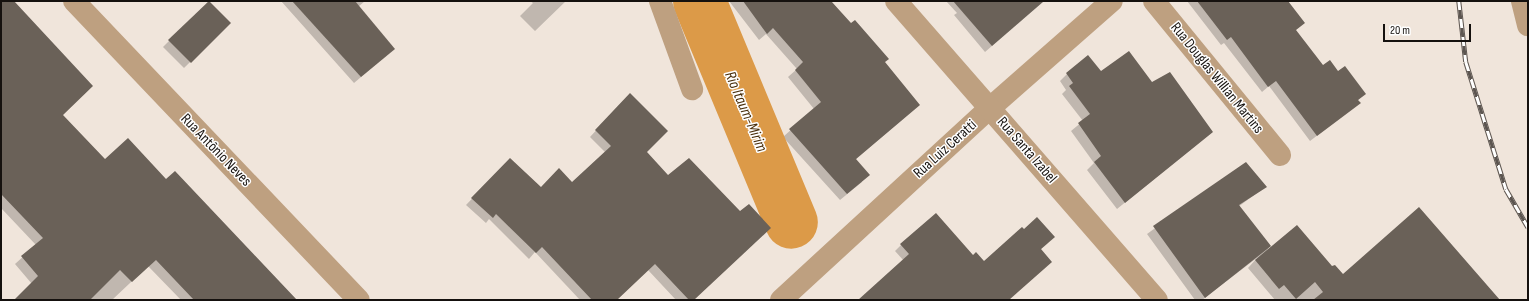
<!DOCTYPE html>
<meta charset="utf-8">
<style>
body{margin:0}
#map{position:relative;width:1529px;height:301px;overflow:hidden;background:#f0e5db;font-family:"Sofia Sans Condensed",sans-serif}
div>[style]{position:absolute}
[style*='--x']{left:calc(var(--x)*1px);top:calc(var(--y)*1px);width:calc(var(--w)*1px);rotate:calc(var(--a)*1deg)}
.shadow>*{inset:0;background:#0003}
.river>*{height:53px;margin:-26.5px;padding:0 26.5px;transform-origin:26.5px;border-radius:26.5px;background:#dc9a48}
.building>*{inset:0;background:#6a6158}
.minor>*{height:22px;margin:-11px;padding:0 11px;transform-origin:11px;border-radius:11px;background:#bea080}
.tertiary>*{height:22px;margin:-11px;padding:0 11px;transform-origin:11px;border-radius:11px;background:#bea080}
.rail>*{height:4.5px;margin-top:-2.25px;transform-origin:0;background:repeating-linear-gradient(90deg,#fff 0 9px,#5c5550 0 18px);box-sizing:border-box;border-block:1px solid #5c5550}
span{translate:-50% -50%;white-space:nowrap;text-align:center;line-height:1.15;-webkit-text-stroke:3px #fff;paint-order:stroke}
.street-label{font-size:15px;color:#15110e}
.water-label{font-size:16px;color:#4a2f0c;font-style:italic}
.frame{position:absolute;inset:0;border:2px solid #15110e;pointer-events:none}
.scale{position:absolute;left:1383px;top:24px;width:88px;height:18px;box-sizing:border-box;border:2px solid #15110e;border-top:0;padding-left:5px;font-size:12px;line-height:14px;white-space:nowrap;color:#15110e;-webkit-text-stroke:3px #fff;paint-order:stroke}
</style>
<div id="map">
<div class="shadow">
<i style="clip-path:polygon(1px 1px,12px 1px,62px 115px,105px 161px,166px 181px,295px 300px,181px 300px,148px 266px,112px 300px,15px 300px,32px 284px,15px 264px,36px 245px,1px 208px)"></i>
<i style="clip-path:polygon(281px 1px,365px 1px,358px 7px,387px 55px,354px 83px)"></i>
<i style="clip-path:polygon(530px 1px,566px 1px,535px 31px,520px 16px,533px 3px)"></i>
<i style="clip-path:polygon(729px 1px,831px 1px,919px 105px,855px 160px,862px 182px,840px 200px,783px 137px,814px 109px,788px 77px,797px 69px,766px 34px,759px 40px)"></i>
<i style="clip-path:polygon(946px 1px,1044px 1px,985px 52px,954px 15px,957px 13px)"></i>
<i style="clip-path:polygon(1187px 1px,1278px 1px,1295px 30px,1322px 67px,1338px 73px,1364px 94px,1357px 101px,1360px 103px,1310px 141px,1269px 86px,1262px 92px,1224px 43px,1221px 45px)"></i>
<i style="clip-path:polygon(208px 2px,230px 23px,184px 68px,163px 47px)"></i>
<i style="clip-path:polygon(1101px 73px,1151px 84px,1212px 132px,1117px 209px,1087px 170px,1094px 163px,1071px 131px,1083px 121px,1062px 94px,1066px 90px,1060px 81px,1067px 74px)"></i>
<i style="clip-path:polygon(624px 100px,646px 152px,693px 300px,676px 300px,648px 270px,616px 300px,580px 300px,535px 252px,529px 259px,489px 219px,486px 223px,466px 205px,510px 159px,541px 188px,572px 183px,605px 152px,590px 137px)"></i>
<i style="clip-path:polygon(1245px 163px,1265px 187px,1238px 207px,1270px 246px,1265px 253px,1332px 268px,1343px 275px,1499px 300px,1275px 300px,1248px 268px,1258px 257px,1202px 300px,1195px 300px,1147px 234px)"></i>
<i style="clip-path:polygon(1048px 243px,1040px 250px,1009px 300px,863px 300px,904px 261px,895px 251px,901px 245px,973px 256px,984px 262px)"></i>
</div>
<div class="river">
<i style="--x:699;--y:1;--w:239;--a:67.4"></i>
</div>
<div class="building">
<i style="clip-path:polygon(1px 1px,14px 1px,93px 86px,63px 115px,105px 159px,128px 138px,166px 179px,175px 171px,297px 300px,194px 300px,156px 260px,132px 282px,120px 270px,90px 300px,14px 300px,38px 276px,21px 256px,43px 238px,1px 194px)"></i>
<i style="clip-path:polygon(209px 1px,231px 23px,191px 63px,168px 40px)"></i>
<i style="clip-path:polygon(292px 1px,355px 1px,395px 49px,361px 77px)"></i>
<i style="clip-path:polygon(743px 1px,831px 1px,851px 23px,855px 20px,889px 59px,885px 62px,920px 105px,856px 159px,870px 175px,847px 194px,789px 129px,821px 102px,795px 70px,803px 62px,773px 28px,767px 34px)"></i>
<i style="clip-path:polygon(953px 1px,1044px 1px,992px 46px)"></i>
<i style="clip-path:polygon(1197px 1px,1288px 1px,1305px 23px,1296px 30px,1323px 65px,1330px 60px,1338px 71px,1345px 66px,1366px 94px,1358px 100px,1361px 103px,1317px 136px,1276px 81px,1268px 87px,1231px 37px,1227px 40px)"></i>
<i style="clip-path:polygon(1129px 51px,1152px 82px,1170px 72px,1213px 132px,1125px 203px,1094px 162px,1101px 156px,1078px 123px,1090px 114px,1069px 86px,1073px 83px,1066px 73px,1088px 55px,1101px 71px)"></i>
<i style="clip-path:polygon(630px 93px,668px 131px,647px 152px,668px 175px,689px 158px,740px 211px,749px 204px,771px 228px,694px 300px,689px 300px,655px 264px,617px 300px,592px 300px,542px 247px,536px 253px,496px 214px,493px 218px,471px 198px,510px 158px,541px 187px,559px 168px,572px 182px,611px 146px,595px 130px)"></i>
<i style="clip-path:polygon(1246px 162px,1267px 187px,1239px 205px,1271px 246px,1205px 298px,1153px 226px)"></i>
<i style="clip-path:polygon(1419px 207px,1500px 300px,1313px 300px,1323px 292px,1315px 282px,1296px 299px,1284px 285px,1279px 289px,1255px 260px,1297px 225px,1332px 266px,1335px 265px,1343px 274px)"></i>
<i style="clip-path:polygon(936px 213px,973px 255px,976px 252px,984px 261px,1022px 227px,1024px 229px,1037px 217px,1055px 237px,1041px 249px,1052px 262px,1009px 300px,858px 300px,909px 254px,900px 244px)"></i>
</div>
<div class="minor">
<i style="--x:74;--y:1;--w:413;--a:46.4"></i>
<i style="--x:660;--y:1;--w:94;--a:70"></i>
<i style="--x:1154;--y:1;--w:199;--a:50.7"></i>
<i style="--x:781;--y:300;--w:284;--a:-42.6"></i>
<i style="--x:990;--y:108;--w:162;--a:-41.3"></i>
</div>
<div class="tertiary">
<i style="--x:896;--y:1;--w:397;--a:48.9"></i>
<i style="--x:1522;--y:1;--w:25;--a:76"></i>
</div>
<div class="rail">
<i style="--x:1459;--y:1;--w:61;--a:83.5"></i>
<i style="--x:1466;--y:62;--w:133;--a:72.5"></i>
<i style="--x:1506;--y:189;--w:44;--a:59.9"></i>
</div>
<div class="street-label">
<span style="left:1217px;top:78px;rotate:51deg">Rua Douglas Willian Martins</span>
<span style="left:945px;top:149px;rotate:-42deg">Rua Luiz Ceratti</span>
<span style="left:216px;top:150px;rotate:46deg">Rua Antônio Neves</span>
<span style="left:1027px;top:150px;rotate:49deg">Rua Santa Izabel</span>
</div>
<div class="water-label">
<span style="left:745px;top:112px;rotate:67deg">Rio Itaum-Mirim</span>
</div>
<div class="frame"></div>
<div class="scale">20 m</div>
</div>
